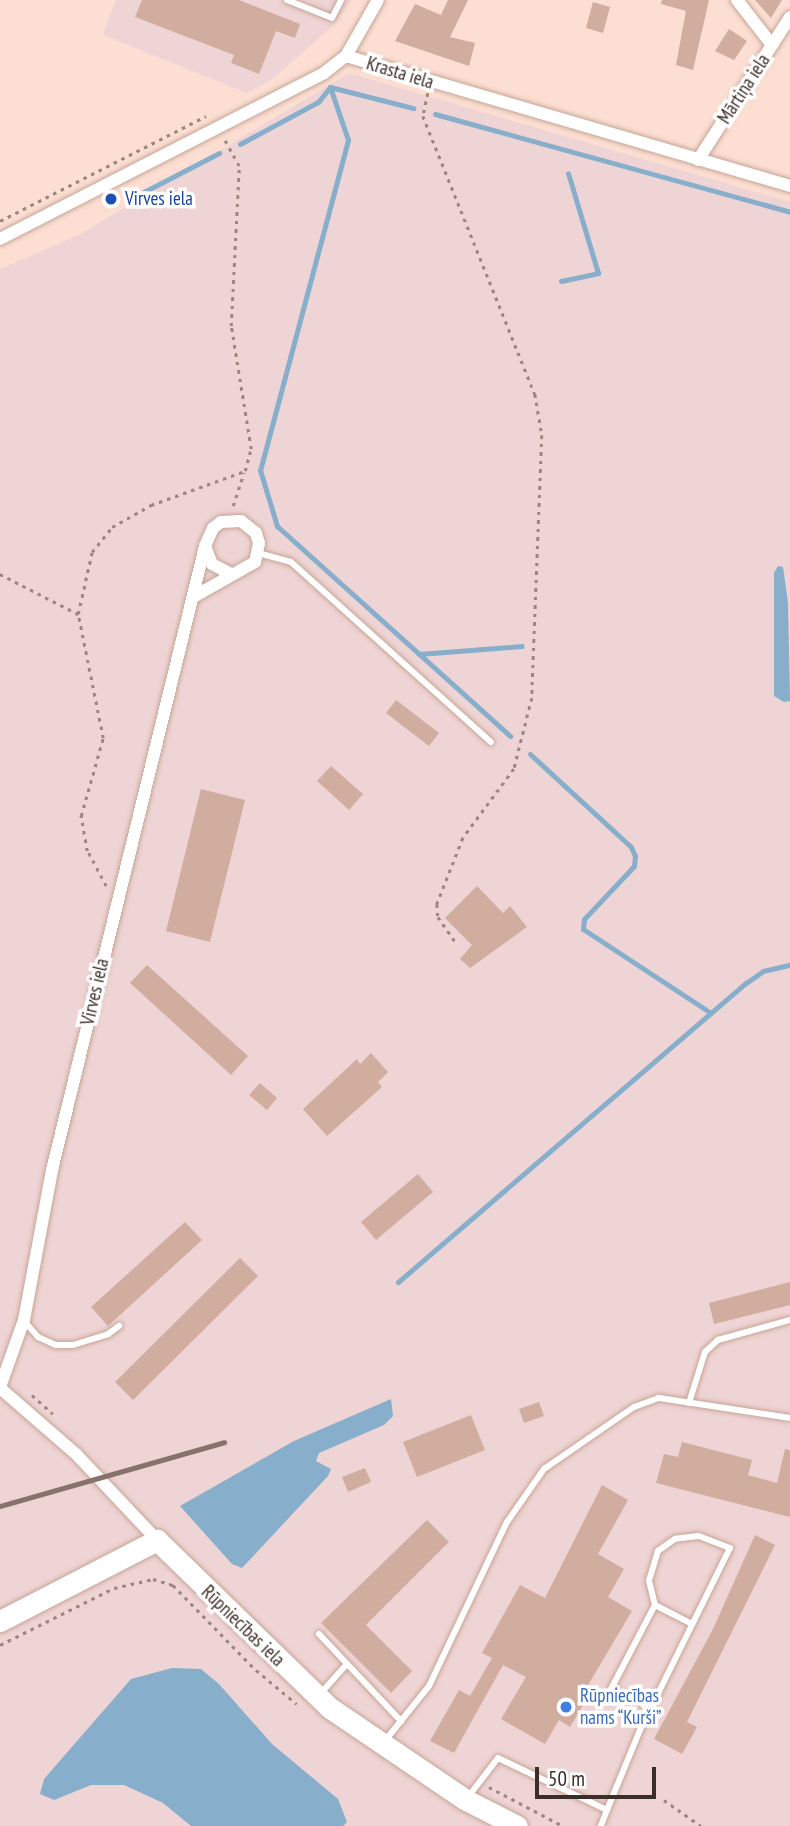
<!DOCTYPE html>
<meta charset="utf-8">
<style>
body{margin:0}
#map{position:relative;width:790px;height:1826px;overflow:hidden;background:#fcded2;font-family:"PT Sans Narrow",sans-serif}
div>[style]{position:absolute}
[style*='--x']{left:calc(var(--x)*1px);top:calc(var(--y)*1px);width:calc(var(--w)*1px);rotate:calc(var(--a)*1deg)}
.industrial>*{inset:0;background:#efd4d5}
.water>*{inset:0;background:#87aecb}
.stream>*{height:5px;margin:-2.5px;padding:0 2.5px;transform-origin:2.5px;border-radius:2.5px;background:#87aecb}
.building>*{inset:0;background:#d0ad9e}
.path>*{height:2.5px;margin-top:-1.25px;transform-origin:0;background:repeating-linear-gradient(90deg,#9c867d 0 3.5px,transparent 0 8.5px)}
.roads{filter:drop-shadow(0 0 2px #c7a596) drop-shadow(0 0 2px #c7a596)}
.service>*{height:6px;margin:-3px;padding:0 3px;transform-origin:3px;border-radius:3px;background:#fff}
.minor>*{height:12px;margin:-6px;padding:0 6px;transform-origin:6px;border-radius:6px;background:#fff}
.primary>*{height:21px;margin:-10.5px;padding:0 10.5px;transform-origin:10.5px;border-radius:10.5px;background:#fff}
.rail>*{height:5px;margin:-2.5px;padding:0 2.5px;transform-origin:2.5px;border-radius:2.5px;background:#87736b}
.dots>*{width:19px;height:19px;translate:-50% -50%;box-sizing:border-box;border:4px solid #fff;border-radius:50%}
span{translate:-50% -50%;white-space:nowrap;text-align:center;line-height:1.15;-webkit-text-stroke:7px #fff;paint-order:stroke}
.street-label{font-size:19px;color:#3b2d27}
.transit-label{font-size:19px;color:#164399}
.left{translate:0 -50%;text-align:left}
.shop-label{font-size:19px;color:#366cbe}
.scale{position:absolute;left:535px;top:1767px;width:121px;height:32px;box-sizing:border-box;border:4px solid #3b2d27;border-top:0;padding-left:9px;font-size:21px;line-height:24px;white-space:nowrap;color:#3b2d27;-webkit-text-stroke:5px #fff;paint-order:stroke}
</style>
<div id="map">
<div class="industrial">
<i style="clip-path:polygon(116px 0,352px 0,334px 25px,271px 80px,247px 93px,103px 35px)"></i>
<i style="clip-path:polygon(349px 73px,790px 202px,790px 1826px,0 1826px,0 269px,79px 235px)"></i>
</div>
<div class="water">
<i style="clip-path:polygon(778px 566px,783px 567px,788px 603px,790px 701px,784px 702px,774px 696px,774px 573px)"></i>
<i style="clip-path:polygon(391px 1399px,393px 1416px,384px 1425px,319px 1453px,316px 1461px,331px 1469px,328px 1476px,242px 1568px,232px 1564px,180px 1506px,294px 1441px)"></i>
<i style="clip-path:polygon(172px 1668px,201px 1669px,219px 1684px,272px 1744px,338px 1799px,347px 1822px,343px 1826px,191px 1826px,163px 1803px,124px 1785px,91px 1785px,54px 1800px,40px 1794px,44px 1779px,131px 1679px)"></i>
</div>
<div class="stream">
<i style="--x:330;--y:87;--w:56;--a:71.2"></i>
<i style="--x:348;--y:140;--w:342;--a:104.9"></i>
<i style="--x:260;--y:470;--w:59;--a:73.1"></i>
<i style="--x:277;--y:526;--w:314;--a:42"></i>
<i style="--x:330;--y:87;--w:86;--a:14.2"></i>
<i style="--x:435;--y:114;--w:368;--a:15.4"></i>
<i style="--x:240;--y:144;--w:89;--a:-28.3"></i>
<i style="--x:318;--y:102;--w:19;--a:-51"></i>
<i style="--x:132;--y:198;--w:98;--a:-27.3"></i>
<i style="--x:561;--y:281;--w:38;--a:-12"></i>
<i style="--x:598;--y:273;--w:104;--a:-106.7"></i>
<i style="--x:419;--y:654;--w:103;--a:-4.4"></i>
<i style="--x:530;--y:754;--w:137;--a:42.6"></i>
<i style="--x:631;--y:847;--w:10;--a:66"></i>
<i style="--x:635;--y:856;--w:10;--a:96"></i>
<i style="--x:634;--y:866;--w:73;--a:133.3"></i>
<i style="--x:584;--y:919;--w:10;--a:96"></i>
<i style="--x:583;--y:929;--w:153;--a:33.3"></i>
<i style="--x:398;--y:1282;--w:459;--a:-40.7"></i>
<i style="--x:746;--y:983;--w:21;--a:-35"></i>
<i style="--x:763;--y:971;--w:28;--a:-13"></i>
</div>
<div class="building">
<i style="clip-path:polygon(142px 0,239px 0,300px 24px,295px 38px,276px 31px,259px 74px,231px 63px,234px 55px,135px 17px)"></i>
<i style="clip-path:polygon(448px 0,468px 0,450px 37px,475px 43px,469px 66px,395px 41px,415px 4px,441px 15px)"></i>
<i style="clip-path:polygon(662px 0,709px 0,693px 70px,676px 65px,686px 11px,661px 4px)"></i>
<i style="clip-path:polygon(755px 0,782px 0,771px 18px)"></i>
<i style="clip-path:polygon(593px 2px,610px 7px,603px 33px,586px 28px)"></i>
<i style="clip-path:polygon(729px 29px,747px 41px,734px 60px,715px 51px)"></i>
<i style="clip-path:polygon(396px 700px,439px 733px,429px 746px,386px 713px)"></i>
<i style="clip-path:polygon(331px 766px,363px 794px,349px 810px,317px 781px)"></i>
<i style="clip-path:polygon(201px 789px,245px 800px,210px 942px,166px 931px)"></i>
<i style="clip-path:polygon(477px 886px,503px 913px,510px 906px,527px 927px,470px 968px,460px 959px,472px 945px,445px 918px)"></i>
<i style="clip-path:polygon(147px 965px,248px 1056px,231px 1075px,130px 983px)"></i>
<i style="clip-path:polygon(371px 1053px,388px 1072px,378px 1082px,382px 1087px,327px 1136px,303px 1109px,357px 1059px,360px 1064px)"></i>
<i style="clip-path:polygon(260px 1083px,277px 1098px,267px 1110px,249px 1095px)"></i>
<i style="clip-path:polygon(418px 1174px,433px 1192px,376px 1240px,361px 1222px)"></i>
<i style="clip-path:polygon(185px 1222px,202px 1240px,108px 1326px,91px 1307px)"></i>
<i style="clip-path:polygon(240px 1258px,258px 1276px,133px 1400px,115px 1382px)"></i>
<i style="clip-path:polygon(790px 1282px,790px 1305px,714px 1324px,709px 1303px)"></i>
<i style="clip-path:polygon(539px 1402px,544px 1416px,524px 1423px,519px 1409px)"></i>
<i style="clip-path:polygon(471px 1415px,485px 1450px,417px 1477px,403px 1442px)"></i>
<i style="clip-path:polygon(682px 1442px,752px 1460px,748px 1475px,777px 1483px,785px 1449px,790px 1450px,790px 1517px,656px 1483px,664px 1454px,678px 1457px)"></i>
<i style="clip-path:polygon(365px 1468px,371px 1482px,348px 1492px,342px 1477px)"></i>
<i style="clip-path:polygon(602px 1485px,628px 1500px,598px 1554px,624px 1569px,608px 1597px,632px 1611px,581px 1697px,586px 1700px,570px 1727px,559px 1720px,545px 1744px,501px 1719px,526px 1677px,503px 1665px,454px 1753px,430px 1741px,459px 1690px,470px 1696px,492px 1658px,482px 1653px,520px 1585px,545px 1598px)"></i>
<i style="clip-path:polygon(427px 1520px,449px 1542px,366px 1625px,412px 1671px,391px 1693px,321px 1623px)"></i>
<i style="clip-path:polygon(755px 1535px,775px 1545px,687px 1722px,697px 1727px,682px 1754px,654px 1739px,713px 1629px)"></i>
</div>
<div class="path">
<i style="--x:428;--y:93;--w:24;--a:102"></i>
<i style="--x:423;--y:116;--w:300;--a:68.1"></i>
<i style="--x:535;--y:394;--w:42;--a:80.3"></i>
<i style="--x:542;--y:435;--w:263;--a:92.2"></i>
<i style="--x:532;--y:698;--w:73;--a:104.2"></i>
<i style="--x:514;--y:769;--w:86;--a:126.5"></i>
<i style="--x:463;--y:838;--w:71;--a:111.5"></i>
<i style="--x:437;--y:904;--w:13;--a:86"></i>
<i style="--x:438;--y:917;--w:33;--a:55"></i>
<i style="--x:0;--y:221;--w:231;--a:-27"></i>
<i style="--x:233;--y:506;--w:35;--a:-72"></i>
<i style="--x:0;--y:574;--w:88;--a:27.1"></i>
<i style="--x:106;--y:886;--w:40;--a:-118"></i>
<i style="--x:87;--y:851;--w:36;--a:-100"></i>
<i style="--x:81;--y:816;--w:81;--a:-74.2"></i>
<i style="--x:103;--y:738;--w:126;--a:-101.4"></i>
<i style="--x:78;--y:614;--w:64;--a:-77.3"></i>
<i style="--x:92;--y:552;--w:32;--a:-51"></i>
<i style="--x:112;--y:527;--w:45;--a:-29.4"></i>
<i style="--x:151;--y:505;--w:100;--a:-19.9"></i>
<i style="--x:245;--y:471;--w:23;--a:-75"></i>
<i style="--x:251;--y:449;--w:125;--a:-99.2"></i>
<i style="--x:231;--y:326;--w:160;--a:-87.1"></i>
<i style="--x:239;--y:166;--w:31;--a:-119"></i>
<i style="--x:32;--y:1395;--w:28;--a:42"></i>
<i style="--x:0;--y:1645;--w:127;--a:-26.6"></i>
<i style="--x:114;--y:1588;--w:40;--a:-13"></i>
<i style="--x:153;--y:1579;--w:21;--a:17"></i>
<i style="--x:173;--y:1585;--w:119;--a:45.7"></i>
<i style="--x:256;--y:1670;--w:53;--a:39.7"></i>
<i style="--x:489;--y:1787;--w:84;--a:27.8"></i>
<i style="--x:664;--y:1800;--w:45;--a:35.1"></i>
</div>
<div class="roads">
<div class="service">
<i style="--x:287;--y:0;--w:48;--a:21.8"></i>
<i style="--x:332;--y:18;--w:20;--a:-63"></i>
<i style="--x:258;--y:553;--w:34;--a:15"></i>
<i style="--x:291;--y:562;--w:269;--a:42"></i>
<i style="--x:25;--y:1322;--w:20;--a:49"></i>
<i style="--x:38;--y:1337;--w:20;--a:24"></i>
<i style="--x:56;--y:1345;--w:17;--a:0"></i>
<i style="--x:73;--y:1345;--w:37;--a:-17"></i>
<i style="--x:108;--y:1334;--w:14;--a:-36"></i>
<i style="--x:689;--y:1403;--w:53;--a:-72.6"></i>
<i style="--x:705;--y:1352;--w:18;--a:-43"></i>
<i style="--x:718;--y:1340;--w:75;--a:-15.5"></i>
<i style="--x:319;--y:1634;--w:120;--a:46.7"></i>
<i style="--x:320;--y:1694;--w:40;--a:-48"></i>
<i style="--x:651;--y:1708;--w:44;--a:-154.6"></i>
<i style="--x:611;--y:1689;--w:95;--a:-62.4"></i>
<i style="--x:384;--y:1742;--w:72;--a:-51.2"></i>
<i style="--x:429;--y:1686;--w:182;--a:-64.6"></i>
<i style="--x:507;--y:1522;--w:65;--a:-55.1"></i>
<i style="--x:544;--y:1469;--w:109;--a:-34.6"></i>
<i style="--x:634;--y:1407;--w:27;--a:-20"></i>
<i style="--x:659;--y:1398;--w:133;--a:8.7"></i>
<i style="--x:468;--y:1797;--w:49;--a:-52.4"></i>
<i style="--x:498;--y:1758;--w:121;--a:25.5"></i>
<i style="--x:607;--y:1810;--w:17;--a:111"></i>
<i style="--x:607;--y:1810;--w:87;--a:-67.6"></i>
<i style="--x:640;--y:1730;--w:203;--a:-63.7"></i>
<i style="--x:730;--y:1548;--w:34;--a:-159"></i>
<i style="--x:698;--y:1536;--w:23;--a:173"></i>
<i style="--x:675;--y:1539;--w:21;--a:145"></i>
<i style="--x:658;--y:1551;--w:31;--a:107"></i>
<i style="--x:649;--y:1581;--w:25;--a:76"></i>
<i style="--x:655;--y:1605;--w:42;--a:27.2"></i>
</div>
<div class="minor">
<i style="--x:737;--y:0;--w:57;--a:52.1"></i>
<i style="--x:346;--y:56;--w:463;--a:16.3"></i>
<i style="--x:698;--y:160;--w:170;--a:-57.2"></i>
<i style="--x:0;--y:239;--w:364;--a:-27.1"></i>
<i style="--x:324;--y:73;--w:28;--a:-38"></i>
<i style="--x:346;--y:56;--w:64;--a:-60.3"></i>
<i style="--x:195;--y:596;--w:69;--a:-29.5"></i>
<i style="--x:255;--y:562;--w:19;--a:-78"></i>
<i style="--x:259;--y:543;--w:10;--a:-107"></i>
<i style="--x:256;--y:533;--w:19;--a:-141"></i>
<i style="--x:241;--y:521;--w:20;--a:177"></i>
<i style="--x:221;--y:522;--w:10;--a:143"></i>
<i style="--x:213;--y:528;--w:20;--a:114"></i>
<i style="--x:205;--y:546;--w:19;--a:69"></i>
<i style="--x:212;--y:564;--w:19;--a:28"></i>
<i style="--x:0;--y:1387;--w:71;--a:-70.3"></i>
<i style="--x:24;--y:1320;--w:153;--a:-79.4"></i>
<i style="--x:52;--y:1170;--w:642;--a:-76.22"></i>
<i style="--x:0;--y:1388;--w:101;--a:41"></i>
<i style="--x:76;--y:1454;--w:118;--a:46.7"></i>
</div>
<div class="primary">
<i style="--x:0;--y:1621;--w:177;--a:-27.3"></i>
<i style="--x:157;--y:1540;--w:241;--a:44.2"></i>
<i style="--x:330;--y:1708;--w:164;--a:34.1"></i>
<i style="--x:466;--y:1800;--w:57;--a:27"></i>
</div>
</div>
<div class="rail">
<i style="--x:0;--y:1506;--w:233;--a:-15.9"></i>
</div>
<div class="dots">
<i style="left:111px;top:199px;background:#1a4fb4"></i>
<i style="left:566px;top:1707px;background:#3f7fe0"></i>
</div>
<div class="street-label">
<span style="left:400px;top:73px;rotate:17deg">Krasta iela</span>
<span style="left:744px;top:89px;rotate:-57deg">Mārtiņa iela</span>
<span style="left:95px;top:992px;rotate:-77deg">Virves iela</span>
<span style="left:243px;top:1626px;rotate:44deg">Rūpniecības iela</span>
</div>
<div class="transit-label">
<span class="left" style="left:125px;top:199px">Virves iela</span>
</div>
<div class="shop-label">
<span class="left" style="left:580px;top:1707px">Rūpniecības<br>nams “Kurši”</span>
</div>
<div class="scale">50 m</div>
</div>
